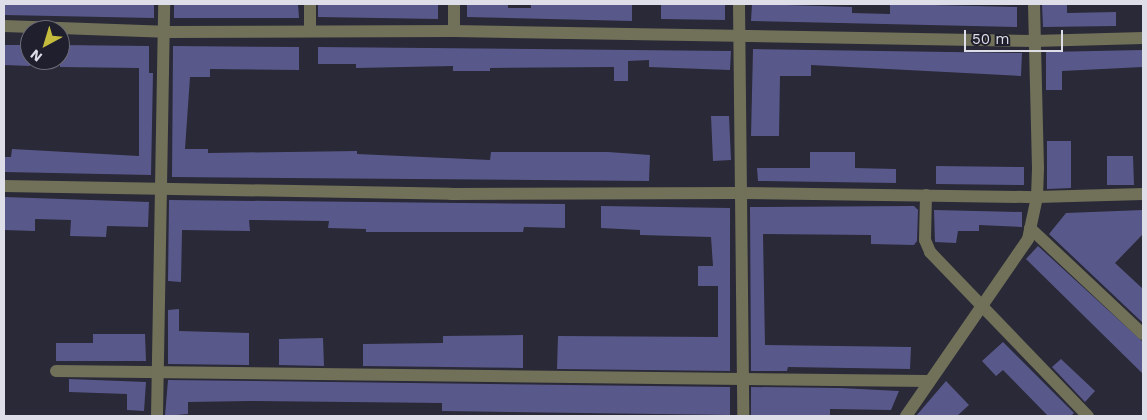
<!DOCTYPE html>
<style>
body{margin:0}
#map{position:relative;width:1147px;height:420px;overflow:hidden;background:#292937;font-family:"Work Sans",sans-serif}
div>[style]{position:absolute}
[style*='--x']{left:calc(var(--x)*1px);top:calc(var(--y)*1px);width:calc(var(--w)*1px);rotate:calc(var(--a)*1deg)}
.building>*{inset:0;background:#59588a}
.minor>*{height:12px;margin:-6px;padding:0 6px;transform-origin:6px;border-radius:6px;background:#717058}
span{translate:-50% -50%;white-space:nowrap;text-align:center;line-height:1.15;-webkit-text-stroke:4px #1f1f2d;paint-order:stroke}
.frame{position:absolute;inset:0;border:5px solid #dddee7;pointer-events:none}
.north{position:absolute;left:20px;top:20px;width:50px;height:50px;box-sizing:border-box;background:#1f1f2d;border:1px solid #6b6b77;border-radius:50%;rotate:219deg;font-size:14px;font-weight:700;line-height:20px;text-align:center;color:#dddee7}
.north::after{content:'';display:block;margin:auto;width:18px;height:22px;background:#c5bc3d;clip-path:polygon(50% 0,100% 100%,50% 72%,0 100%)}
.scale{position:absolute;left:964px;top:30px;width:99px;height:22px;box-sizing:border-box;border:2px solid #dddee7;border-top:0;padding-left:6px;font-size:15px;line-height:18px;white-space:nowrap;color:#dddee7;-webkit-text-stroke:4px #1f1f2d;paint-order:stroke}
</style>
<div id="map">
<div class="building">
<i style="clip-path:polygon(4px 4px,154px 4px,154px 18px,4px 15px)"></i>
<i style="clip-path:polygon(174px 4px,298px 4px,299px 18px,174px 18px)"></i>
<i style="clip-path:polygon(318px 4px,438px 4px,438px 19px,318px 17px)"></i>
<i style="clip-path:polygon(467px 4px,508px 4px,508px 8px,531px 8px,531px 4px,632px 4px,632px 21px,467px 17px)"></i>
<i style="clip-path:polygon(705px 4px,725px 4px,725px 20px,661px 19px,661px 5px)"></i>
<i style="clip-path:polygon(752px 4px,852px 7px,852px 13px,890px 14px,890px 4px,1017px 7px,1017px 27px,751px 21px)"></i>
<i style="clip-path:polygon(1042px 4px,1067px 4px,1067px 13px,1116px 12px,1116px 26px,1043px 27px)"></i>
<i style="clip-path:polygon(4px 45px,30px 45px,30px 66px,4px 65px)"></i>
<i style="clip-path:polygon(60px 45px,149px 46px,149px 73px,153px 73px,151px 175px,4px 172px,4px 157px,11px 157px,12px 149px,139px 156px,139px 68px,60px 67px)"></i>
<i style="clip-path:polygon(173px 46px,299px 47px,299px 70px,210px 69px,210px 77px,190px 77px,185px 149px,208px 149px,208px 153px,357px 151px,357px 154px,490px 160px,491px 152px,608px 152px,650px 155px,649px 181px,172px 177px)"></i>
<i style="clip-path:polygon(318px 47px,731px 51px,730px 70px,649px 67px,649px 60px,628px 61px,628px 81px,614px 81px,614px 67px,490px 68px,490px 71px,453px 71px,453px 66px,356px 68px,356px 64px,318px 64px)"></i>
<i style="clip-path:polygon(753px 49px,1022px 53px,1021px 76px,811px 65px,811px 76px,780px 76px,779px 136px,751px 136px)"></i>
<i style="clip-path:polygon(1143px 50px,1143px 67px,1062px 71px,1062px 90px,1046px 90px,1046px 52px)"></i>
<i style="clip-path:polygon(711px 116px,729px 116px,731px 160px,713px 161px)"></i>
<i style="clip-path:polygon(1047px 141px,1071px 141px,1071px 188px,1047px 189px)"></i>
<i style="clip-path:polygon(810px 152px,855px 152px,855px 168px,896px 169px,896px 183px,758px 181px,757px 168px,810px 168px)"></i>
<i style="clip-path:polygon(1107px 156px,1133px 156px,1134px 185px,1107px 185px)"></i>
<i style="clip-path:polygon(936px 166px,1024px 167px,1024px 185px,936px 184px)"></i>
<i style="clip-path:polygon(4px 197px,149px 202px,148px 227px,107px 226px,106px 237px,70px 236px,71px 220px,35px 219px,35px 231px,4px 230px)"></i>
<i style="clip-path:polygon(169px 200px,565px 204px,565px 228px,524px 227px,523px 232px,366px 232px,366px 229px,328px 228px,329px 221px,249px 220px,250px 231px,182px 230px,181px 282px,168px 281px)"></i>
<i style="clip-path:polygon(601px 206px,730px 208px,730px 371px,557px 369px,558px 336px,718px 337px,718px 286px,698px 286px,698px 266px,713px 266px,711px 237px,640px 235px,640px 230px,601px 228px)"></i>
<i style="clip-path:polygon(914px 206px,918px 210px,917px 241px,914px 245px,871px 244px,871px 235px,763px 234px,765px 345px,911px 347px,910px 369px,788px 367px,787px 371px,751px 371px,750px 207px)"></i>
<i style="clip-path:polygon(934px 210px,1022px 212px,1022px 227px,979px 225px,979px 231px,958px 231px,956px 243px,935px 242px)"></i>
<i style="clip-path:polygon(1143px 210px,1143px 234px,1115px 263px,1143px 289px,1143px 323px,1049px 234px,1066px 213px)"></i>
<i style="clip-path:polygon(1038px 246px,1143px 342px,1143px 374px,1026px 259px)"></i>
<i style="clip-path:polygon(179px 309px,179px 331px,249px 333px,249px 365px,168px 364px,168px 310px)"></i>
<i style="clip-path:polygon(93px 334px,145px 334px,146px 361px,56px 361px,56px 343px,93px 343px)"></i>
<i style="clip-path:polygon(523px 335px,523px 368px,363px 366px,363px 344px,443px 343px,443px 336px)"></i>
<i style="clip-path:polygon(323px 338px,324px 366px,279px 365px,279px 339px)"></i>
<i style="clip-path:polygon(1003px 342px,1074px 413px,1071px 416px,1048px 416px,1003px 370px,996px 376px,982px 361px)"></i>
<i style="clip-path:polygon(1061px 359px,1095px 391px,1085px 402px,1052px 367px)"></i>
<i style="clip-path:polygon(69px 379px,146px 382px,144px 411px,127px 410px,127px 394px,69px 392px)"></i>
<i style="clip-path:polygon(168px 380px,730px 387px,730px 415px,442px 411px,442px 403px,251px 401px,188px 402px,188px 414px,165px 416px)"></i>
<i style="clip-path:polygon(946px 381px,969px 405px,957px 416px,916px 416px)"></i>
<i style="clip-path:polygon(751px 387px,840px 388px,899px 391px,891px 410px,830px 409px,830px 416px,751px 416px)"></i>
</div>
<div class="minor">
<i style="--x:739;--y:4;--w:412;--a:89.4"></i>
<i style="--x:4;--y:26;--w:160;--a:2.1"></i>
<i style="--x:164;--y:32;--w:290;--a:-0.2"></i>
<i style="--x:454;--y:31;--w:580;--a:0.99"></i>
<i style="--x:1034;--y:41;--w:109;--a:-1.6"></i>
<i style="--x:310;--y:31;--w:27;--a:-90"></i>
<i style="--x:454;--y:31;--w:27;--a:-90"></i>
<i style="--x:4;--y:186;--w:447;--a:1"></i>
<i style="--x:451;--y:194;--w:288;--a:-0.2"></i>
<i style="--x:739;--y:193;--w:298;--a:0.8"></i>
<i style="--x:1037;--y:197;--w:106;--a:-1.6"></i>
<i style="--x:926;--y:195;--w:45;--a:91.3"></i>
<i style="--x:925;--y:240;--w:13;--a:67"></i>
<i style="--x:930;--y:252;--w:228;--a:46.1"></i>
<i style="--x:1030;--y:228;--w:155;--a:43.2"></i>
<i style="--x:56;--y:371;--w:872;--a:0.66"></i>
<i style="--x:157;--y:416;--w:412;--a:-89"></i>
<i style="--x:906;--y:416;--w:215;--a:-55.4"></i>
<i style="--x:1028;--y:239;--w:43;--a:-77.9"></i>
<i style="--x:1037;--y:197;--w:29;--a:-88"></i>
<i style="--x:1038;--y:168;--w:164;--a:-91.4"></i>
</div>
<div class="frame"></div>
<div class="north">N</div>
<div class="scale">50 m</div>
</div>
